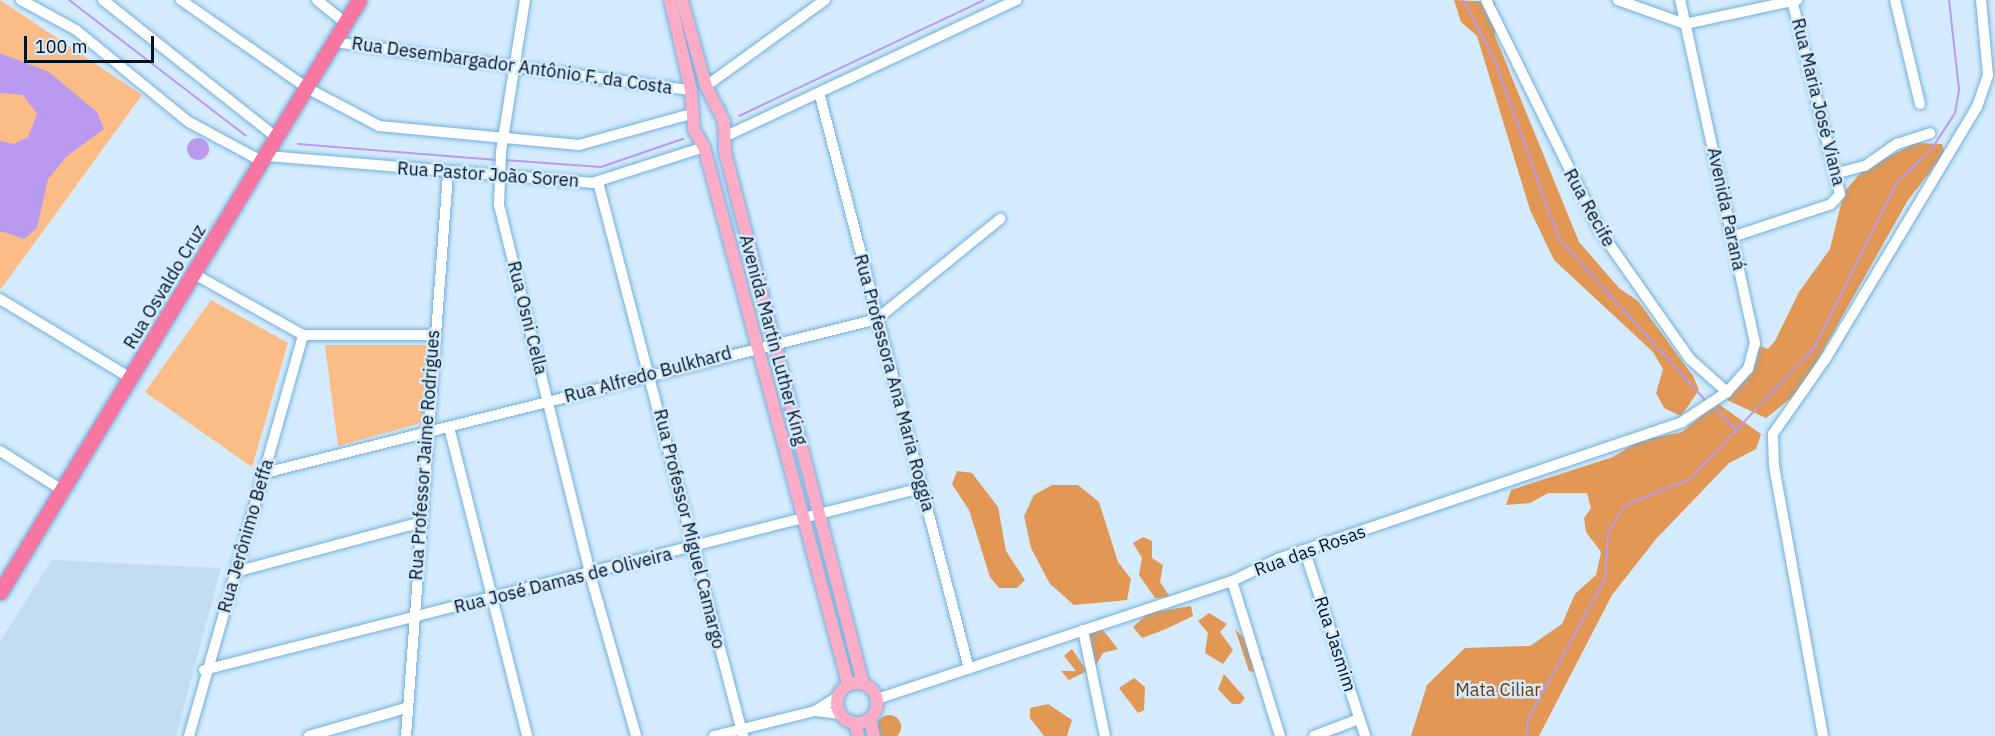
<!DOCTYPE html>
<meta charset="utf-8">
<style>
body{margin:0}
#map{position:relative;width:1995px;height:736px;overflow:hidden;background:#d3ebfd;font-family:"IBM Plex Sans",sans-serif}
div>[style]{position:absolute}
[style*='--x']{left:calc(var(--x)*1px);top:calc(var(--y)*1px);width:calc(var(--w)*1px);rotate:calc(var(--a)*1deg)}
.built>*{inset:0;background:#c2ddf1}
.green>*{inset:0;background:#fcbc86}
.forest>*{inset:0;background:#e29754}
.round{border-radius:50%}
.water>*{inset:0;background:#b99aef}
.stream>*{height:2px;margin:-1px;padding:0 1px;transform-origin:1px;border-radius:1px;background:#b99aef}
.roads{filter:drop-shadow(0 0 2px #73afda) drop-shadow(0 0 2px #73afda)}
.minor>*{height:10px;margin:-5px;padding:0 5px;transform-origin:5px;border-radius:5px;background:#fff}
.major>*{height:12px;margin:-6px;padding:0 6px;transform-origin:6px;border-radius:6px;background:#fbadc7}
.major>.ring{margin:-6px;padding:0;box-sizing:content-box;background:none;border:12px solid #fbadc7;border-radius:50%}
.highway>*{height:15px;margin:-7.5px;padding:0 7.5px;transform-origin:7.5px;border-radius:7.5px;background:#f876a2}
span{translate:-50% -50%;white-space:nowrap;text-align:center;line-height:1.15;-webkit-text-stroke:5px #d3ebfd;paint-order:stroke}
.street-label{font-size:18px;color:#001221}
.park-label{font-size:18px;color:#6c3b04}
.scale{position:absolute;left:24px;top:36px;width:130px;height:27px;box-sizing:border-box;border:3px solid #001221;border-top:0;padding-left:8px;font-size:18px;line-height:21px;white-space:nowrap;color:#001221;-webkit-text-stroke:4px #d3ebfd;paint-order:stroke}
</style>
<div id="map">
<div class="built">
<i style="clip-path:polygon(52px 560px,221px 568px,176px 736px,0 736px,0 641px)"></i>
</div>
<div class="green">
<i style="clip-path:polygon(0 0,142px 95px,1px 289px,0 288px)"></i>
<i style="clip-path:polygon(211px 300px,288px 343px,252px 467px,145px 392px)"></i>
<i style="clip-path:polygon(325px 345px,427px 345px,424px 422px,338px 446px)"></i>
</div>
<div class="forest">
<i style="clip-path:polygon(1454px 0,1495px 2px,1495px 36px,1579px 242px,1619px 288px,1638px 301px,1693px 376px,1699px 390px,1681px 416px,1664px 408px,1656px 393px,1663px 369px,1653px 352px,1554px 260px,1530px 210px,1477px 36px,1461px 22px)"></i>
<i style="clip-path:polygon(1916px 143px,1942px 144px,1945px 153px,1908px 200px,1800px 391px,1766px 418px,1727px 400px,1745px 378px,1760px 346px,1768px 349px,1775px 341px,1799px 292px,1830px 249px,1844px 192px,1865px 168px)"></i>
<i style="clip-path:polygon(1717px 403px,1761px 434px,1756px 449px,1729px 463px,1656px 539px,1612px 595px,1539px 736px,1411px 736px,1427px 685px,1465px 648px,1530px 646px,1562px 624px,1575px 594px,1596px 575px,1601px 552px,1586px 532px,1584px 518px,1591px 508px,1587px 493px,1548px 493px,1530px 503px,1506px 505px,1511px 490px,1613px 457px,1638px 441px,1682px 432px)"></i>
<i style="clip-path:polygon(957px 471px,972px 473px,998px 507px,1006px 551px,1025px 580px,1017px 588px,999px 588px,990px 577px,969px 510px,952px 484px)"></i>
<i style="clip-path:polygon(1052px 485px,1078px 485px,1099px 502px,1118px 562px,1131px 579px,1127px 600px,1074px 605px,1050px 584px,1031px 548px,1024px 516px,1034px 495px)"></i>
<i style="clip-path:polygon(1143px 537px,1152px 541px,1152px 558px,1163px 565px,1160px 582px,1170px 597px,1155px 598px,1139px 575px,1142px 558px,1133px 543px)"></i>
<i style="clip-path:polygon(1191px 606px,1193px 616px,1166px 629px,1142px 638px,1133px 627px,1148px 613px)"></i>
<i style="clip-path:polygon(1209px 613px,1227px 624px,1220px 632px,1233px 650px,1223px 664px,1205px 653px,1208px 633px,1198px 621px)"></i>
<i style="clip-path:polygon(1102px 629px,1118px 649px,1103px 653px,1096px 665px,1081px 634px)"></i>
<i style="clip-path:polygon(1235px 629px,1264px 659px,1253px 672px,1249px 671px)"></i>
<i style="clip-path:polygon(1072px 649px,1087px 671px,1069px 680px,1061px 671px,1076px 671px,1064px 656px)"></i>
<i style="clip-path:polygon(1224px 674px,1245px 698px,1240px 704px,1232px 704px,1218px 689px)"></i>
<i style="clip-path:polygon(1134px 678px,1145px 687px,1144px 710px,1138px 713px,1119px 688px)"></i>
<i style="clip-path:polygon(1048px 704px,1072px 720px,1067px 736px,1044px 736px,1030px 718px,1030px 708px)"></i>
<i class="round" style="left:877px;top:715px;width:24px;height:24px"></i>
</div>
<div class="water">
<i style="clip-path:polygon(0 53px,49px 72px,97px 112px,104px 129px,67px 156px,48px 179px,37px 228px,24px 239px,0 231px,0 141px,14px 144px,28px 137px,37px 114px,23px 95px,0 93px)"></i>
<i class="round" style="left:187px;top:138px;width:22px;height:22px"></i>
</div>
<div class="stream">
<i style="--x:69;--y:0;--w:223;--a:37.5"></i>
<i style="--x:1463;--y:0;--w:64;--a:61.8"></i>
<i style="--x:1493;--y:56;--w:195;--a:70.2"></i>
<i style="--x:1559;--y:239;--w:220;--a:47.8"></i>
<i style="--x:739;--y:116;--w:271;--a:-25.3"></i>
<i style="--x:298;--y:144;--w:199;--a:4.6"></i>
<i style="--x:504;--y:160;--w:97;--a:4.1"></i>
<i style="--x:601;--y:167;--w:87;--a:-18.9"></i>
<i style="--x:1711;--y:405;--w:33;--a:44"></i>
<i style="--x:1526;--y:736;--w:17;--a:-83"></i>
<i style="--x:1528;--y:719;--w:160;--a:-61.2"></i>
<i style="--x:1605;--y:579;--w:46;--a:-86.3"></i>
<i style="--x:1608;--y:533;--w:33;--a:-59"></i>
<i style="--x:1625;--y:505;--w:70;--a:-21.8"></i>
<i style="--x:1690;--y:479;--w:180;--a:-46.6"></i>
<i style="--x:1814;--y:348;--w:186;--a:-63.4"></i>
<i style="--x:1897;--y:182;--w:47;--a:-43.3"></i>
<i style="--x:1931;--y:150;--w:44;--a:-57"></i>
<i style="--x:1955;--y:113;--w:23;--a:-80"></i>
<i style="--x:1959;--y:90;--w:91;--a:-96.3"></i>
</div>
<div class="roads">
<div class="minor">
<i style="--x:21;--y:0;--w:63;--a:28.6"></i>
<i style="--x:76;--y:30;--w:146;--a:39.2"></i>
<i style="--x:189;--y:122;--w:84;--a:28.4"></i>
<i style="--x:103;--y:0;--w:222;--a:38.4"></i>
<i style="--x:181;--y:0;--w:154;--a:34.9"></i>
<i style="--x:307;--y:88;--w:81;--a:27.8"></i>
<i style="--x:379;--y:126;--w:201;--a:5.4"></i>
<i style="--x:579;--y:145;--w:119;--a:-15.5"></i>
<i style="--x:317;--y:0;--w:36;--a:39"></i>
<i style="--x:525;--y:0;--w:154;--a:99"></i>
<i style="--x:501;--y:152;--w:53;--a:92.2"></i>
<i style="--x:499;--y:205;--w:380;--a:76.1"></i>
<i style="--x:590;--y:574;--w:168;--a:74.1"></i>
<i style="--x:1486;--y:0;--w:258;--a:63.7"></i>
<i style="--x:1600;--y:231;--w:156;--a:54.9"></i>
<i style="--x:1690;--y:359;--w:50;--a:41.7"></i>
<i style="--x:1618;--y:0;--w:71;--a:19.7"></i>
<i style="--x:1895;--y:0;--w:107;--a:76.5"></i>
<i style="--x:1685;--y:24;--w:115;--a:-12.1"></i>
<i style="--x:334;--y:42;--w:360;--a:7.7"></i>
<i style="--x:706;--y:86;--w:147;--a:-35.9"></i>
<i style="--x:820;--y:96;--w:592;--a:75.42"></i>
<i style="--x:724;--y:137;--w:323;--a:-25.1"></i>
<i style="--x:267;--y:156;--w:326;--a:4.7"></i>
<i style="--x:592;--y:183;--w:118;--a:-17.8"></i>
<i style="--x:1838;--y:173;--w:28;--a:-15"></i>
<i style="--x:1865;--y:166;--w:39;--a:-35"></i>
<i style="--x:1897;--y:144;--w:35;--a:-18"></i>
<i style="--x:598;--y:182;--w:573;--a:75.33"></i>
<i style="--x:1732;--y:237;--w:104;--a:-18.4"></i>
<i style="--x:1831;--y:204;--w:13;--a:-48"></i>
<i style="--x:1840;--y:194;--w:200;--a:-103.9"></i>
<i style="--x:196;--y:275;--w:123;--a:29.3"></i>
<i style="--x:303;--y:335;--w:129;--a:0"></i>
<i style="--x:0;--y:299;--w:154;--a:31.2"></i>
<i style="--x:449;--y:427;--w:319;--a:75.8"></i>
<i style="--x:0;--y:451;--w:73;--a:32.2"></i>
<i style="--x:265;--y:473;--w:631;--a:-14.12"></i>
<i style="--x:877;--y:319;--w:159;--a:-39.1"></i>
<i style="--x:1305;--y:552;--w:194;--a:71.9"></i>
<i style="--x:239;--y:571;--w:189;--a:-15"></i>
<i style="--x:1232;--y:581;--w:162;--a:72.8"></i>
<i style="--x:1083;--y:630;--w:108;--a:78.3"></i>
<i style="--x:204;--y:670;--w:740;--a:-14.24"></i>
<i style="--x:877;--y:699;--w:374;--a:-18.4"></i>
<i style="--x:1232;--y:581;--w:51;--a:-25.6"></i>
<i style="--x:1278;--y:559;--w:427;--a:-18.7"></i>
<i style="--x:1682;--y:422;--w:54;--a:-33.7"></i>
<i style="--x:1727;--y:392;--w:31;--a:-48"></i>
<i style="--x:1748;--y:369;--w:27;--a:-75"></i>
<i style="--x:1755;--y:343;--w:351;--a:-102.3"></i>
<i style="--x:815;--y:711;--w:25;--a:7"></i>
<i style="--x:189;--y:736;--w:417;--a:-74.1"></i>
<i style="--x:309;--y:736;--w:101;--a:-16.1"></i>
<i style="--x:406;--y:736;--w:565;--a:-85.73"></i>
<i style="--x:714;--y:736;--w:104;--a:-13.9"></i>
<i style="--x:815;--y:711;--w:26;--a:-32"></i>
<i style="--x:1314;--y:736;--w:48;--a:-20.7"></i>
<i style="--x:1823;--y:736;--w:274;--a:-100.3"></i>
<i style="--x:1774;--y:466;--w:32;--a:-92"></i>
<i style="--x:1773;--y:434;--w:93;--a:-55.1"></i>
<i style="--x:1826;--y:358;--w:293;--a:-59"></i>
<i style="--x:1977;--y:107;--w:34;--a:-71"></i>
<i style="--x:1988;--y:75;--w:75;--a:-95.3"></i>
</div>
<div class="major">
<i style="--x:670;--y:0;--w:92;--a:76.9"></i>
<i style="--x:691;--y:90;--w:40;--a:85.7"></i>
<i style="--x:694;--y:130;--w:20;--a:60"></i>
<i style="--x:704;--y:147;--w:556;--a:74.99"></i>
<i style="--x:682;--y:0;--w:89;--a:74.4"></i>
<i style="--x:706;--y:86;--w:39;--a:63"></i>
<i style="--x:724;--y:121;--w:31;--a:88"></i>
<i style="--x:725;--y:152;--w:549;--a:75.43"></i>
<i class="ring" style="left:837px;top:683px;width:28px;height:28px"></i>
<i style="--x:870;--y:719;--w:17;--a:77"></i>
<i style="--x:855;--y:723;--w:13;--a:77"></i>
</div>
<div class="highway">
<i style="--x:0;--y:592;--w:692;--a:-58.77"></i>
</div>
</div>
<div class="street-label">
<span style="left:512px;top:66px;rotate:8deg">Rua Desembargador Antônio F. da Costa</span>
<span style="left:1818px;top:102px;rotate:76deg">Rua Maria José Viana</span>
<span style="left:488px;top:175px;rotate:4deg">Rua Pastor João Soren</span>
<span style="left:1589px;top:208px;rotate:61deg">Rua Recife</span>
<span style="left:1726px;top:209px;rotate:78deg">Avenida Paraná</span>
<span style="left:165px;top:287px;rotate:-59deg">Rua Osvaldo Cruz</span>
<span style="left:527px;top:318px;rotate:76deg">Rua Osni Cella</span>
<span style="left:773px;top:340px;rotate:75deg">Avenida Martin Luther King</span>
<span style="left:648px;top:375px;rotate:-15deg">Rua Alfredo Bulkhard</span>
<span style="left:894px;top:383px;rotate:75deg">Rua Professora Ana Maria Roggia</span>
<span style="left:425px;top:455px;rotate:-86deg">Rua Professor Jaime Rodrigues</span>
<span style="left:689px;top:529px;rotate:76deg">Rua Professor Miguel Camargo</span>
<span style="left:246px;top:536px;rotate:-74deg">Rua Jerônimo Beffa</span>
<span style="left:1310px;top:551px;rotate:-20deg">Rua das Rosas</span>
<span style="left:563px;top:581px;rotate:-14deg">Rua José Damas de Oliveira</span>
<span style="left:1335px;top:644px;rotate:72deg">Rua Jasmim</span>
</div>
<div class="park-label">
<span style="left:1498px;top:690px">Mata Ciliar</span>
</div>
<div class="scale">100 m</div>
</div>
